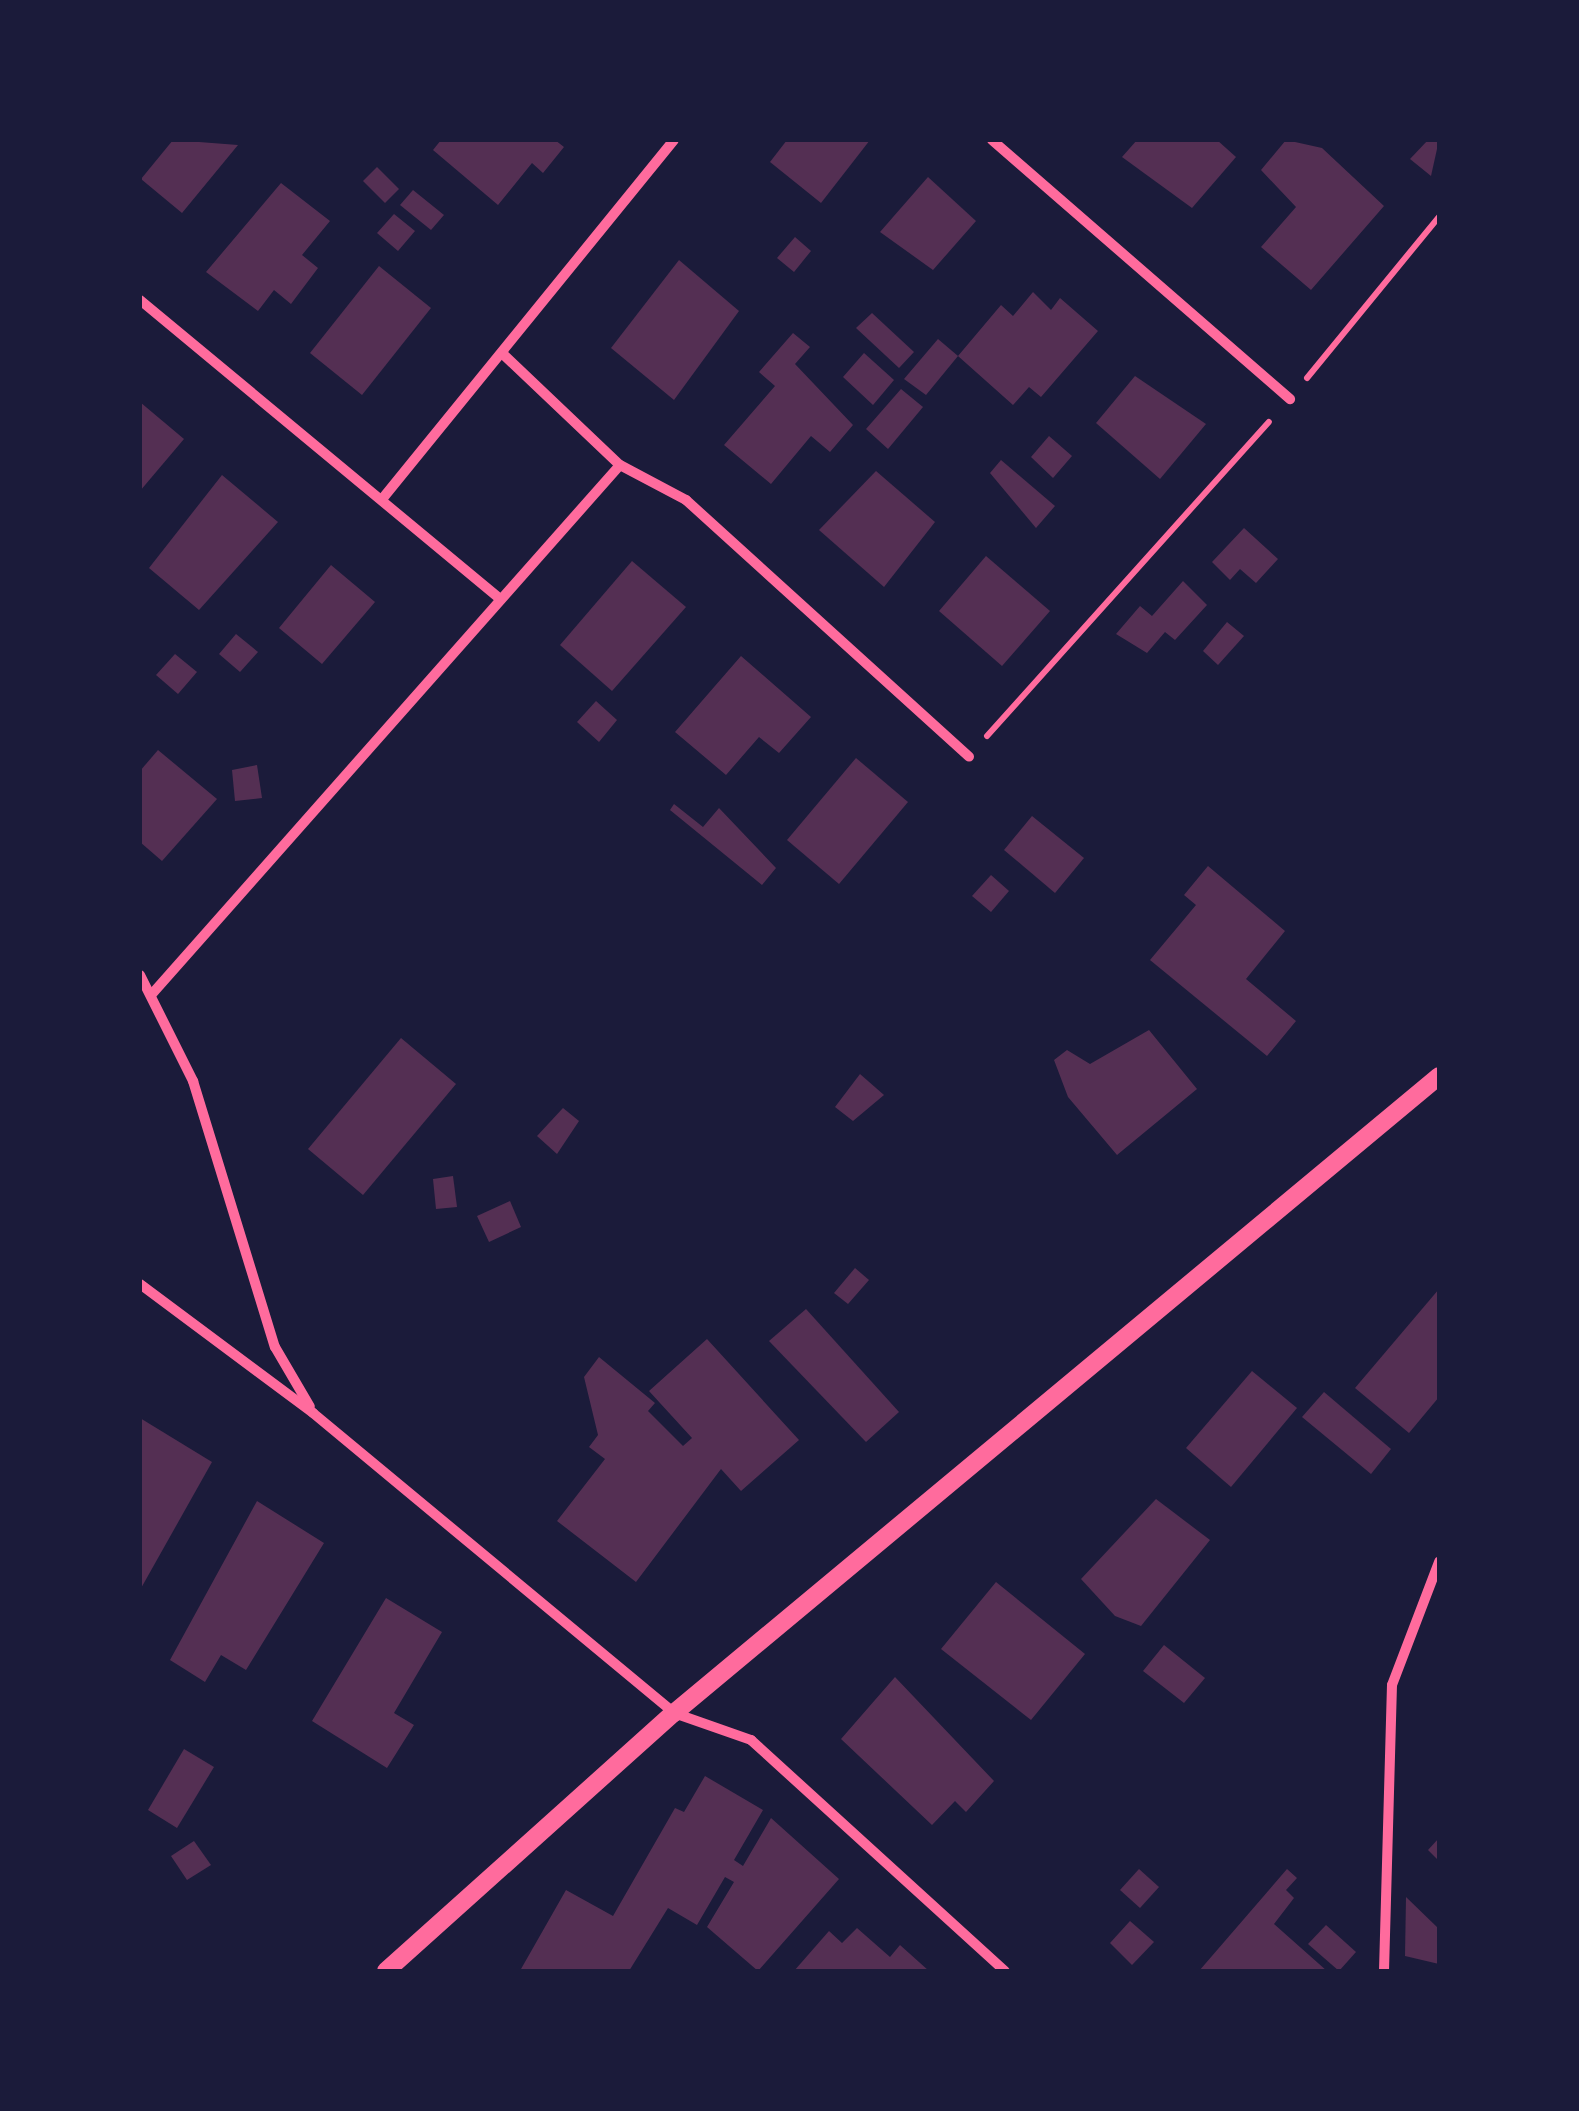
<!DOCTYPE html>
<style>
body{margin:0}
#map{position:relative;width:1579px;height:2111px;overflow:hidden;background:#1b1b3a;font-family:Karla,sans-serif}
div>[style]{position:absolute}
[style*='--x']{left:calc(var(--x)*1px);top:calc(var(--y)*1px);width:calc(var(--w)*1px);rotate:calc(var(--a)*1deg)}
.building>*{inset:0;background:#542f53}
.path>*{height:6px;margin:-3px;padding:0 3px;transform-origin:3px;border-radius:3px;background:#ff6b9d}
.minor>*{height:10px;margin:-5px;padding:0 5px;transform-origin:5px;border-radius:5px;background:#ff6b9d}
.tertiary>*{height:18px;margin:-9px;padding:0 9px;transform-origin:9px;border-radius:9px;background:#ff6b9d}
span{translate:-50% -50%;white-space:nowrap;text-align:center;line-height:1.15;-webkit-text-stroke:10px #1b1b3a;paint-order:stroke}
.frame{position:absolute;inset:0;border:142px solid #1b1b3a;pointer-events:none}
</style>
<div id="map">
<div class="building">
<i style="clip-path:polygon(173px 140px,238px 145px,182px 213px,141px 179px)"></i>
<i style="clip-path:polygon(441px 140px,555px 140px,564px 147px,543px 173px,532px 163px,498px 205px,433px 150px)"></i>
<i style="clip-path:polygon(787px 140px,870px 140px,821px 203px,770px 162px)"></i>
<i style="clip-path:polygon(1137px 140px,1217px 140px,1236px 157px,1192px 208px,1122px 157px)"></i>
<i style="clip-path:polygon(1286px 140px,1322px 148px,1384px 206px,1311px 290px,1261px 247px,1296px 207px,1261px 170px)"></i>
<i style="clip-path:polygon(1428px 140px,1439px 140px,1431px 176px,1410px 159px)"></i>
<i style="clip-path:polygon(377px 167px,399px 189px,385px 203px,363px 181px)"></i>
<i style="clip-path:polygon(928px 177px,976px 221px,933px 270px,880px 232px)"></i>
<i style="clip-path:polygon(281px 183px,330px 221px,302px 255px,318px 268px,291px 304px,274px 290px,258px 311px,206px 272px)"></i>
<i style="clip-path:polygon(413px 190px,444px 215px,431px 230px,400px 205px)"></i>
<i style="clip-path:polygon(394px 214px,415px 231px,398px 251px,377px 233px)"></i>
<i style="clip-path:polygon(795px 237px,811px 251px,794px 272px,777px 258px)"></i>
<i style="clip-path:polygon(679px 260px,739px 311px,674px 400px,611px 348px)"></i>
<i style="clip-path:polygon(379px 266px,431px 308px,362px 395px,310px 353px)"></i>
<i style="clip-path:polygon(1033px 292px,1051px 310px,1060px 298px,1098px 331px,1041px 397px,1029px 387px,1013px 405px,958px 356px,1001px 305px,1013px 316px)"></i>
<i style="clip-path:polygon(872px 313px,914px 352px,899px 368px,856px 328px)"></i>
<i style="clip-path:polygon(793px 333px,810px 347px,795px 364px,853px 425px,830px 452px,811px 436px,771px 484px,724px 445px,775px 386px,759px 372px)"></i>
<i style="clip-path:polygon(938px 339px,958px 356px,926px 395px,904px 379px)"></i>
<i style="clip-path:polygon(864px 353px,894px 380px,873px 405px,843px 377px)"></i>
<i style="clip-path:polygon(1135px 376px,1206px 424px,1160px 479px,1096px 423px)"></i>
<i style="clip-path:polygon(901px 389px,923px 407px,888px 449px,866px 429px)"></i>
<i style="clip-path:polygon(140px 402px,184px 439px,140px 491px)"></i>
<i style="clip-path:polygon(1049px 436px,1072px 456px,1053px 478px,1031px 457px)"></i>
<i style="clip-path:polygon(1001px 460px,1055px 506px,1036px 528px,990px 473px)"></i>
<i style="clip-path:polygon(876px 471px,935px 522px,884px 587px,819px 530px)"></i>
<i style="clip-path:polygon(222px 475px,278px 522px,199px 610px,149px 568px)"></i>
<i style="clip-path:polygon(1244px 528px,1278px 559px,1256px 583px,1240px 569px,1230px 580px,1212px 562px)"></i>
<i style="clip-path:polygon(986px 556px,1050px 611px,1002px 666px,939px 611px)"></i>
<i style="clip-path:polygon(632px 561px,686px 607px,612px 691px,560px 645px)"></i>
<i style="clip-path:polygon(331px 565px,375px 602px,322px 664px,279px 628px)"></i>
<i style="clip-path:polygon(1183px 581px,1207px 605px,1175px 640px,1165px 632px,1147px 653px,1116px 634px,1140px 606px,1152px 616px)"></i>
<i style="clip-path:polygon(1227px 622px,1244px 636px,1218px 665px,1203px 651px)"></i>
<i style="clip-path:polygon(236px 634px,258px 652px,240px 672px,219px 654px)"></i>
<i style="clip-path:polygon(175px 654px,197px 672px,178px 694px,156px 675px)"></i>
<i style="clip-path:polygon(741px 656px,811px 717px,779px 753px,759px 737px,726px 775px,675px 732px)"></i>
<i style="clip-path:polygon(596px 701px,617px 720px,599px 742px,577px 722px)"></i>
<i style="clip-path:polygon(158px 750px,217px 799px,162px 861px,140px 842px,140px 771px)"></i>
<i style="clip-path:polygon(856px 758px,908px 802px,839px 884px,787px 840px)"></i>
<i style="clip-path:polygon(257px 765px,262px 798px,235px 801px,232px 770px)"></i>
<i style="clip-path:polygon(674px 804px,703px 827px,719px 808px,776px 868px,762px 885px,670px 810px)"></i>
<i style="clip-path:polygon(1032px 816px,1084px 858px,1055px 893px,1004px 850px)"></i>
<i style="clip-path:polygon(1208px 866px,1285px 931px,1246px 979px,1296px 1021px,1267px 1056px,1150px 960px,1196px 905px,1184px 895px)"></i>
<i style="clip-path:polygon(991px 875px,1009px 891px,991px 912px,972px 896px)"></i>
<i style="clip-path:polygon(1149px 1030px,1197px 1089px,1117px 1155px,1068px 1097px,1054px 1060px,1067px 1050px,1090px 1064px)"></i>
<i style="clip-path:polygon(401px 1038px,456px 1084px,363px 1195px,308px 1149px)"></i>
<i style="clip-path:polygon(860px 1074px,884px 1095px,853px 1121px,835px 1107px)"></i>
<i style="clip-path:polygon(563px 1108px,579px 1121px,557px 1154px,537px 1136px)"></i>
<i style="clip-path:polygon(453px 1176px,457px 1207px,436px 1209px,433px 1179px)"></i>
<i style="clip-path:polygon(510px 1201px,521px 1227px,489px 1242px,477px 1216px)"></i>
<i style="clip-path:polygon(855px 1268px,869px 1280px,848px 1304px,834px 1293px)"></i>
<i style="clip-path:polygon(1439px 1289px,1439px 1397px,1409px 1433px,1355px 1388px)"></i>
<i style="clip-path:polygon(806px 1309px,899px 1412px,866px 1442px,769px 1341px)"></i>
<i style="clip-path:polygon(707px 1339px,799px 1440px,741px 1491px,721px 1469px,636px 1582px,557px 1521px,605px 1459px,589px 1447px,598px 1435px,584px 1377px,599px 1357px,655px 1403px,648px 1411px,683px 1446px,692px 1438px,649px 1391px)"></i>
<i style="clip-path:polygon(1252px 1371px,1297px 1408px,1231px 1487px,1186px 1448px)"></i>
<i style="clip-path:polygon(1324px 1392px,1391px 1449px,1371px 1474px,1302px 1417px)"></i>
<i style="clip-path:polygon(140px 1418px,212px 1462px,140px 1590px)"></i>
<i style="clip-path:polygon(1156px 1499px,1210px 1540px,1141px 1626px,1115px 1616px,1081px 1579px)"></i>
<i style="clip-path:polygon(257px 1501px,324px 1543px,246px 1670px,221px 1655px,205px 1682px,170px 1660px)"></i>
<i style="clip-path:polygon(996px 1582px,1085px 1654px,1031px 1720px,941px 1649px)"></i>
<i style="clip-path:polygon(386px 1598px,442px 1632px,394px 1713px,414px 1725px,387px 1768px,312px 1721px)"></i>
<i style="clip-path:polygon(1164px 1645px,1205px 1678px,1184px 1703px,1143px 1671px)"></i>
<i style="clip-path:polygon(895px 1677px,994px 1781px,966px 1812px,955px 1801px,932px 1825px,841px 1739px)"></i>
<i style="clip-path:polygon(184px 1749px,214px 1767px,177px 1828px,148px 1810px)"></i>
<i style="clip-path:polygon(705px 1776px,763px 1810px,734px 1860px,743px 1866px,771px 1818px,839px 1879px,758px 1971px,707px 1927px,734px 1882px,725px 1877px,697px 1925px,668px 1908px,629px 1971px,521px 1969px,566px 1890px,613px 1916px,675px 1808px,684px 1812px)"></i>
<i style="clip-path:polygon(1439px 1838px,1439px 1861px,1428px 1850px)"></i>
<i style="clip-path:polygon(194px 1841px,211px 1865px,187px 1880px,171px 1856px)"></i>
<i style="clip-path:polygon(1139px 1869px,1159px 1887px,1140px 1908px,1120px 1890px)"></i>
<i style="clip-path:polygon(1287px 1869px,1297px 1878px,1286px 1890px,1294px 1898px,1274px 1924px,1327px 1971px,1199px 1971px)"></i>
<i style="clip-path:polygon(1406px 1897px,1439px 1929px,1439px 1964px,1405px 1956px)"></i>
<i style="clip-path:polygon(1130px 1921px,1154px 1942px,1132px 1965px,1110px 1943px)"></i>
<i style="clip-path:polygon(1326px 1925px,1356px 1952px,1339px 1971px,1308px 1944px)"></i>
<i style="clip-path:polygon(857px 1928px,890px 1957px,900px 1945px,929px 1971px,794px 1971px,829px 1931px,842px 1943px)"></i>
</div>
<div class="path">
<i style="--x:1307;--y:378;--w:208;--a:-50.7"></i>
<i style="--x:987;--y:736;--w:422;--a:-48.1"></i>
</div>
<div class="minor">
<i style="--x:992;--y:140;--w:395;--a:41"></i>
<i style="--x:140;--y:300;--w:468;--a:39.7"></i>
<i style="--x:505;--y:356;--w:158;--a:43.5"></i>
<i style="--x:620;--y:465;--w:75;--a:27.9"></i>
<i style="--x:686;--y:500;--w:382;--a:42.2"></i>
<i style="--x:383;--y:498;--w:461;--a:-50.9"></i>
<i style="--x:140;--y:975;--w:119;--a:63.4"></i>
<i style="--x:193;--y:1081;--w:278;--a:72.9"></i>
<i style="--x:275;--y:1347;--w:69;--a:59.7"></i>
<i style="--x:152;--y:994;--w:706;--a:-48.5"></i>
<i style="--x:140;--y:1284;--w:216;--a:36.7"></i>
<i style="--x:313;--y:1413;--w:469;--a:39.7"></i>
<i style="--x:674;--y:1713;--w:82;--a:19.3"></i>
<i style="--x:751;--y:1740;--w:343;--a:42.3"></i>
<i style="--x:1384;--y:1971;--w:286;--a:-88.4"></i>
<i style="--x:1392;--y:1685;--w:132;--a:-69.1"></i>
</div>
<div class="tertiary">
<i style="--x:386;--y:1971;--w:387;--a:-41.9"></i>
<i style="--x:674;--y:1713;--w:995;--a:-39.78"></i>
</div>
<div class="frame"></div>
</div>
